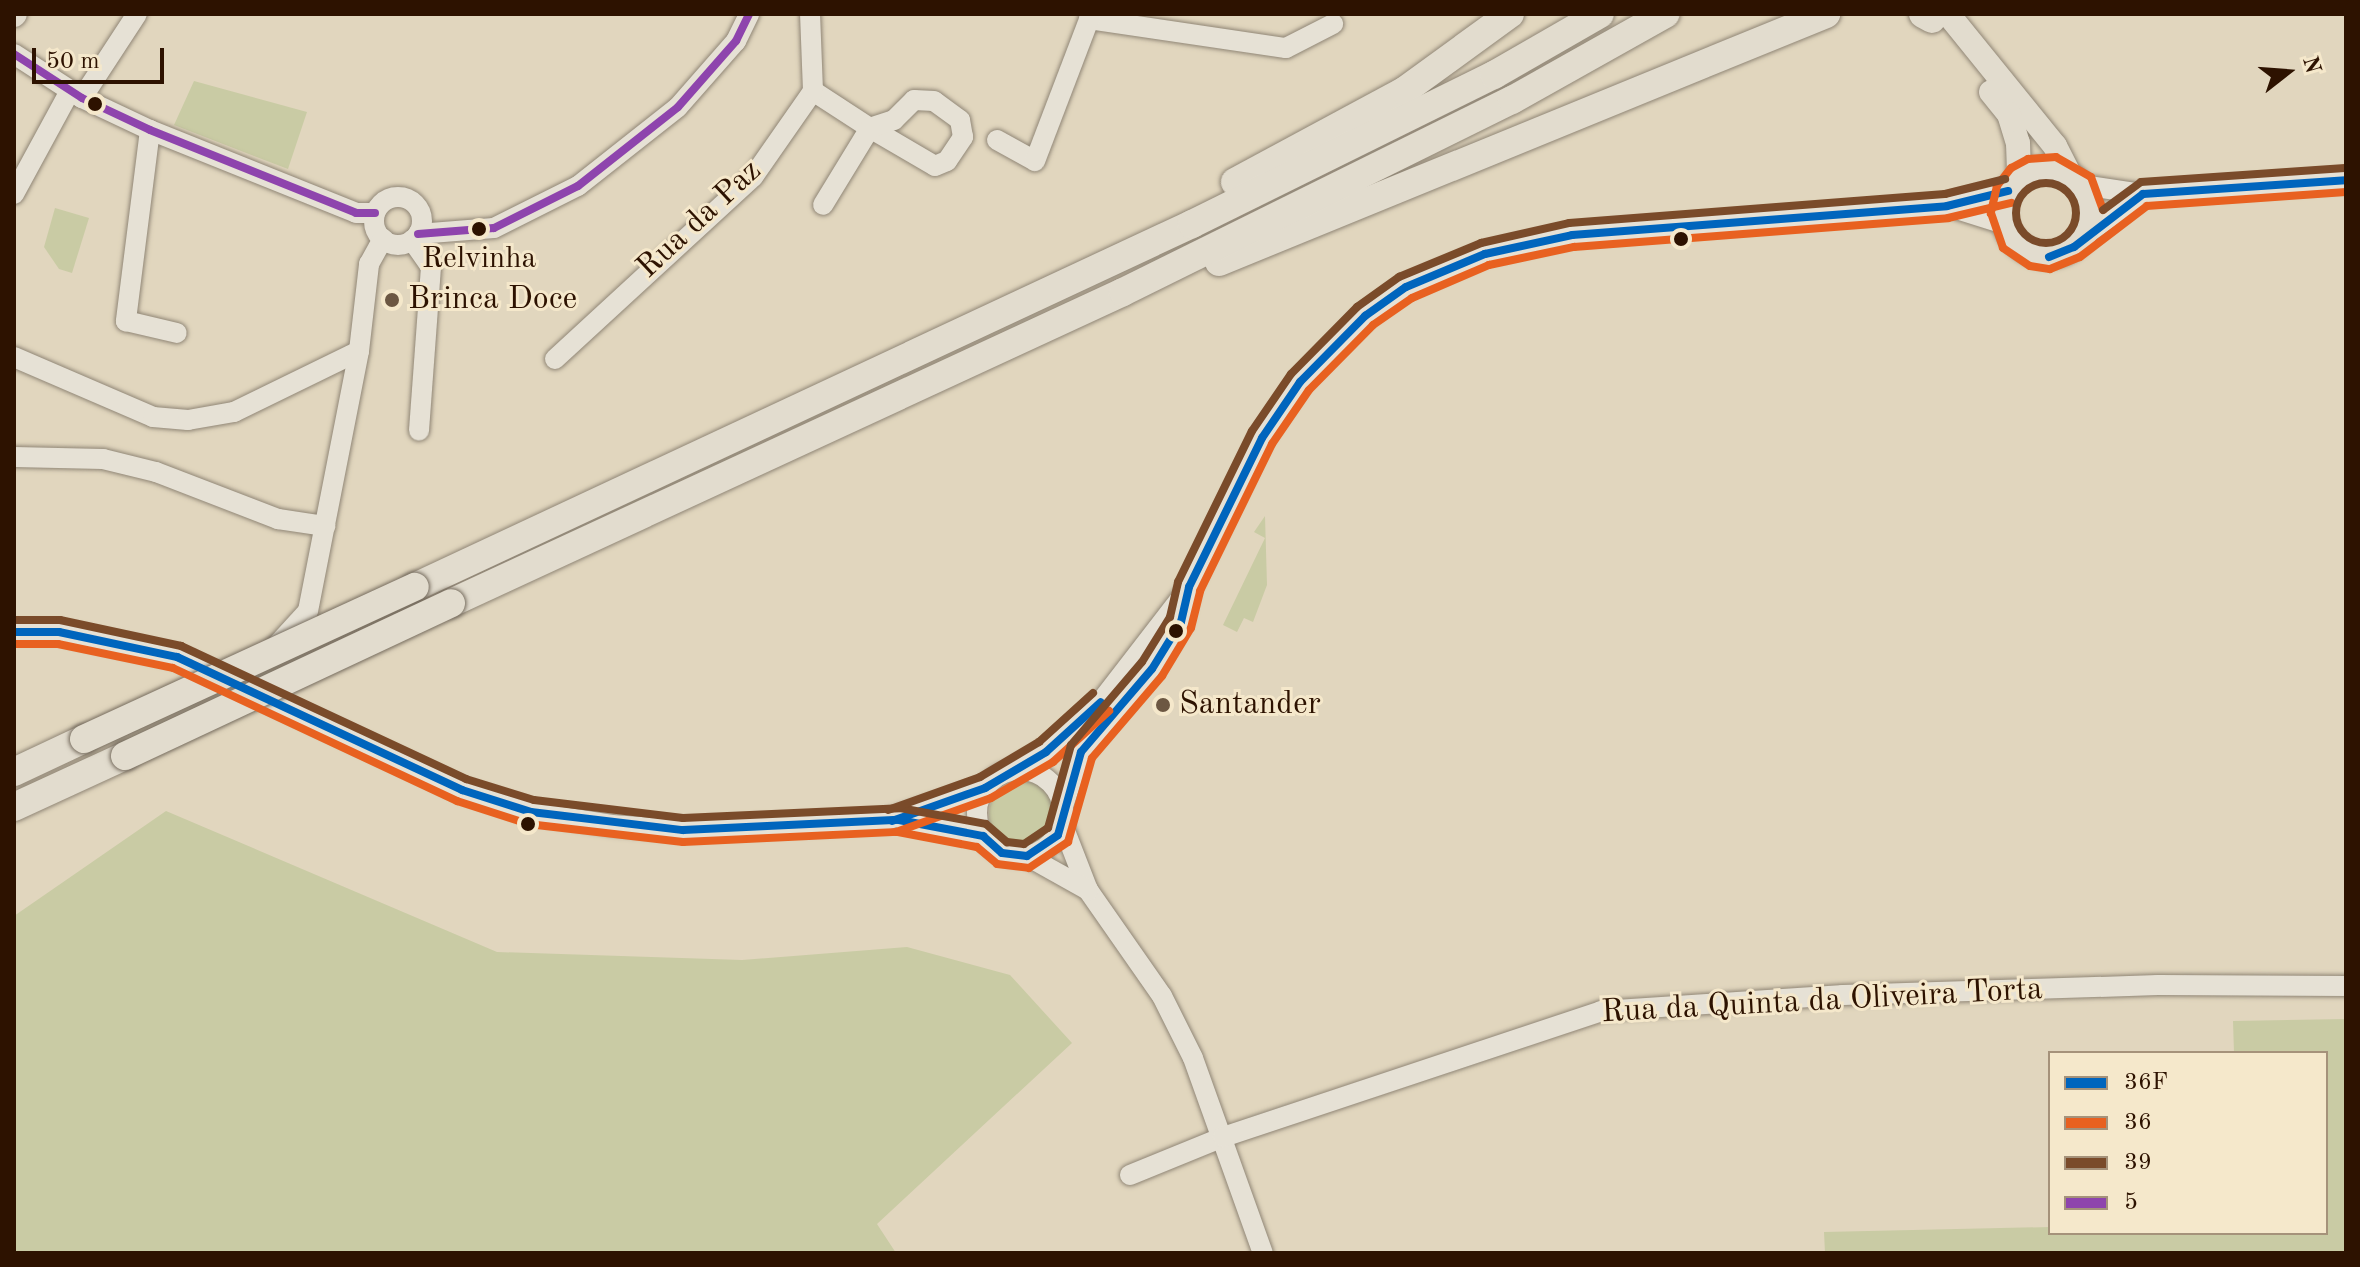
<!DOCTYPE html>
<style>
body{margin:0}
#map{position:relative;width:2360px;height:1267px;overflow:hidden;background:#e1d6be;font-family:"Old Standard TT",serif}
div>[style]{position:absolute}
[style*='--x']{left:calc(var(--x)*1px);top:calc(var(--y)*1px);width:calc(var(--w)*1px);rotate:calc(var(--a)*1deg)}
.green>*{inset:0;background:#c9cba4}
.round{border-radius:50%}
.roads{filter:drop-shadow(0 0 2px #908676) drop-shadow(0 0 2px #908676)}
.minor>*{height:20px;margin:-10px;padding:0 10px;transform-origin:10px;border-radius:10px;background:#e6e1d5}
.minor>.ring{margin:-10px;padding:0;box-sizing:content-box;background:none;border:20px solid #e6e1d5;border-radius:50%}
.major>*{height:24px;margin:-12px;padding:0 12px;transform-origin:12px;border-radius:12px;background:#e2dcce}
.major>.ring{margin:-12px;padding:0;box-sizing:content-box;background:none;border:24px solid #e2dcce;border-radius:50%}
.highway>*{height:28px;margin:-14px;padding:0 14px;transform-origin:14px;border-radius:14px;background:#e2dcce}
.bridges{filter:drop-shadow(0 0 2px #766c5e) drop-shadow(0 0 2px #766c5e)}
.highway-bridge>*{height:28px;margin:-14px;padding:0 14px;transform-origin:14px;border-radius:14px;background:#e2dcce}
.bus-1>*{height:8px;margin:-4px;padding:0 4px;transform-origin:4px;border-radius:4px;background:#0065bd}
.bus-2>*{height:8px;margin:-4px;padding:0 4px;transform-origin:4px;border-radius:4px;background:#e86120}
.bus-3>*{height:8px;margin:-4px;padding:0 4px;transform-origin:4px;border-radius:4px;background:#7a4b2a}
.bus-3>.ring{margin:-4px;padding:0;box-sizing:content-box;background:none;border:8px solid #7a4b2a;border-radius:50%}
.bus-4>*{height:8px;margin:-4px;padding:0 4px;transform-origin:4px;border-radius:4px;background:#8e44ad}
.dots>*{width:22px;height:22px;translate:-50% -50%;box-sizing:border-box;border:4px solid #f5e8cb;border-radius:50%}
span{translate:-50% -50%;white-space:nowrap;text-align:center;line-height:1.15;-webkit-text-stroke:6px #f5e8cb;paint-order:stroke}
.bus-label{font-size:30px;color:#2d1200}
.street-label{font-size:32px;color:#2d1200}
.poi-label{font-size:32px;color:#2d1200}
.left{translate:0 -50%;text-align:left}
.frame{position:absolute;inset:0;border:16px solid #2d1200;pointer-events:none}
.legend{position:absolute;left:2048px;top:1051px;width:280px;height:184px;box-sizing:border-box;background:#f5e8cb;border:2px solid #a5927a;margin:0;padding:10px 14px;list-style:none;font-size:24px;color:#2d1200}
.legend li{display:flex;align-items:center;gap:16px;height:40px}
.legend b{width:40px;border:2px solid #a5927a}
.north{position:absolute;left:2248px;top:32px;width:80px;height:80px;-webkit-text-stroke:6px #f5e8cb;paint-order:stroke;rotate:73deg;font-size:22px;font-weight:700;line-height:32px;text-align:center;color:#2d1200}
.north::after{content:'';display:block;margin:auto;width:28px;height:36px;background:#2d1200;clip-path:polygon(50% 0,100% 100%,50% 72%,0 100%)}
.scale{position:absolute;left:32px;top:48px;width:132px;height:36px;box-sizing:border-box;border:4px solid #2d1200;border-top:0;padding-left:10px;font-size:24px;line-height:28px;white-space:nowrap;color:#2d1200;-webkit-text-stroke:6px #f5e8cb;paint-order:stroke}
</style>
<div id="map">
<div class="green">
<i style="clip-path:polygon(194px 81px,307px 112px,288px 169px,174px 125px)"></i>
<i style="clip-path:polygon(55px 208px,89px 218px,72px 273px,59px 269px,44px 247px)"></i>
<i style="clip-path:polygon(1265px 516px,1267px 585px,1253px 622px,1244px 618px,1237px 632px,1223px 625px,1265px 538px,1254px 532px)"></i>
<i class="round" style="left:989px;top:781px;width:66px;height:66px"></i>
<i style="clip-path:polygon(166px 811px,497px 952px,742px 960px,907px 947px,1010px 975px,1072px 1043px,877px 1224px,896px 1253px,14px 1253px,14px 916px)"></i>
<i style="clip-path:polygon(2346px 1019px,2346px 1253px,1825px 1253px,1824px 1232px,2050px 1227px,2050px 1233px,2326px 1233px,2326px 1053px,2234px 1053px,2233px 1021px)"></i>
</div>
<div class="roads">
<div class="minor">
<i style="--x:1089;--y:19;--w:199;--a:8.4"></i>
<i style="--x:1286;--y:48;--w:53;--a:-27.1"></i>
<i style="--x:14;--y:54;--w:81;--a:32.9"></i>
<i style="--x:82;--y:98;--w:75;--a:25.2"></i>
<i style="--x:150;--y:130;--w:222;--a:21.9"></i>
<i style="--x:356;--y:213;--w:19;--a:0"></i>
<i style="--x:813;--y:91;--w:68;--a:33"></i>
<i style="--x:870;--y:128;--w:75;--a:30.3"></i>
<i style="--x:935;--y:166;--w:13;--a:-23"></i>
<i style="--x:947;--y:161;--w:29;--a:-56"></i>
<i style="--x:963;--y:137;--w:17;--a:-100"></i>
<i style="--x:960;--y:120;--w:32;--a:-144"></i>
<i style="--x:934;--y:101;--w:20;--a:-177"></i>
<i style="--x:914;--y:100;--w:28;--a:135"></i>
<i style="--x:894;--y:120;--w:25;--a:162"></i>
<i style="--x:870;--y:128;--w:90;--a:121.4"></i>
<i style="--x:82;--y:98;--w:100;--a:-56.8"></i>
<i style="--x:150;--y:130;--w:193;--a:97.2"></i>
<i style="--x:126;--y:321;--w:52;--a:13.2"></i>
<i style="--x:997;--y:140;--w:43;--a:28.9"></i>
<i style="--x:1035;--y:161;--w:157;--a:-69.1"></i>
<i style="--x:2082;--y:185;--w:62;--a:8.4"></i>
<i style="--x:2143;--y:194;--w:203;--a:-3.9"></i>
<i style="--x:14;--y:194;--w:117;--a:-61.5"></i>
<i class="ring" style="left:374px;top:197px;width:28px;height:28px"></i>
<i style="--x:1947;--y:206;--w:60;--a:17.5"></i>
<i style="--x:418;--y:234;--w:76;--a:-4.5"></i>
<i style="--x:494;--y:228;--w:94;--a:-26.6"></i>
<i style="--x:578;--y:186;--w:127;--a:-38.3"></i>
<i style="--x:678;--y:107;--w:88;--a:-48.7"></i>
<i style="--x:736;--y:41;--w:30;--a:-64"></i>
<i style="--x:2086;--y:234;--w:70;--a:-35.1"></i>
<i style="--x:412;--y:240;--w:33;--a:55"></i>
<i style="--x:431;--y:267;--w:164;--a:94.2"></i>
<i style="--x:14;--y:357;--w:151;--a:23.3"></i>
<i style="--x:153;--y:417;--w:35;--a:5"></i>
<i style="--x:188;--y:420;--w:47;--a:-9.9"></i>
<i style="--x:234;--y:412;--w:139;--a:-26"></i>
<i style="--x:555;--y:359;--w:269;--a:-42.6"></i>
<i style="--x:753;--y:177;--w:105;--a:-55.1"></i>
<i style="--x:813;--y:91;--w:77;--a:-92.2"></i>
<i style="--x:14;--y:457;--w:89;--a:1.3"></i>
<i style="--x:103;--y:459;--w:55;--a:13.8"></i>
<i style="--x:156;--y:472;--w:131;--a:21.1"></i>
<i style="--x:278;--y:519;--w:48;--a:8.5"></i>
<i style="--x:14;--y:632;--w:45;--a:0"></i>
<i style="--x:59;--y:632;--w:121;--a:12"></i>
<i style="--x:177;--y:657;--w:315;--a:25"></i>
<i style="--x:462;--y:790;--w:72;--a:17.7"></i>
<i style="--x:531;--y:812;--w:82;--a:9.1"></i>
<i style="--x:612;--y:825;--w:71;--a:4"></i>
<i style="--x:683;--y:830;--w:200;--a:-2.6"></i>
<i style="--x:883;--y:821;--w:107;--a:-17.9"></i>
<i style="--x:276;--y:646;--w:47;--a:-47.6"></i>
<i style="--x:308;--y:611;--w:265;--a:-78.9"></i>
<i style="--x:359;--y:351;--w:88;--a:-83.4"></i>
<i style="--x:369;--y:264;--w:29;--a:-61"></i>
<i class="ring" style="left:977px;top:770px;width:66px;height:66px"></i>
<i style="--x:1013;--y:770;--w:38;--a:-29"></i>
<i style="--x:1046;--y:752;--w:60;--a:-40.3"></i>
<i style="--x:1092;--y:713;--w:155;--a:-52.3"></i>
<i style="--x:1063;--y:806;--w:57;--a:-71.6"></i>
<i style="--x:1081;--y:752;--w:109;--a:-49.5"></i>
<i style="--x:1152;--y:669;--w:55;--a:-58.3"></i>
<i style="--x:1181;--y:622;--w:36;--a:-77"></i>
<i style="--x:1189;--y:587;--w:166;--a:-63.9"></i>
<i style="--x:1262;--y:438;--w:68;--a:-55.8"></i>
<i style="--x:1300;--y:382;--w:93;--a:-45.4"></i>
<i style="--x:1365;--y:316;--w:50;--a:-35.3"></i>
<i style="--x:1406;--y:287;--w:86;--a:-22.7"></i>
<i style="--x:1485;--y:254;--w:89;--a:-12.3"></i>
<i style="--x:1572;--y:235;--w:376;--a:-4.4"></i>
<i style="--x:1947;--y:206;--w:63;--a:-13.8"></i>
<i style="--x:903;--y:820;--w:82;--a:11.3"></i>
<i style="--x:1062;--y:823;--w:72;--a:68.8"></i>
<i style="--x:1088;--y:890;--w:129;--a:55.1"></i>
<i style="--x:1162;--y:996;--w:69;--a:63.4"></i>
<i style="--x:1193;--y:1058;--w:207;--a:70.3"></i>
<i style="--x:1027;--y:856;--w:70;--a:29.1"></i>
<i style="--x:1130;--y:1175;--w:100;--a:-22.2"></i>
<i style="--x:1223;--y:1137;--w:398;--a:-18.4"></i>
<i style="--x:1601;--y:1011;--w:243;--a:-3.8"></i>
<i style="--x:1843;--y:995;--w:315;--a:-1.8"></i>
<i style="--x:2158;--y:985;--w:188;--a:0.3"></i>
</div>
<div class="major">
<i style="--x:1948;--y:14;--w:170;--a:51"></i>
<i style="--x:2055;--y:146;--w:31;--a:63"></i>
<i style="--x:14;--y:15;--w:1;--a:-45"></i>
<i style="--x:1991;--y:92;--w:28;--a:51"></i>
<i style="--x:2009;--y:114;--w:30;--a:73"></i>
<i style="--x:2018;--y:143;--w:34;--a:88"></i>
<i class="ring" style="left:2003px;top:168px;width:64px;height:64px"></i>
</div>
<div class="highway">
<i style="--x:1923;--y:14;--w:10;--a:29"></i>
<i style="--x:1235;--y:182;--w:192;--a:-28.3"></i>
<i style="--x:1404;--y:91;--w:131;--a:-36"></i>
<i style="--x:1219;--y:262;--w:656;--a:-22.22"></i>
<i style="--x:415;--y:587;--w:858;--a:-25.04"></i>
<i style="--x:1192;--y:224;--w:337;--a:-26.3"></i>
<i style="--x:1494;--y:75;--w:122;--a:-29.9"></i>
<i style="--x:451;--y:603;--w:740;--a:-24.83"></i>
<i style="--x:1123;--y:292;--w:434;--a:-26.3"></i>
<i style="--x:1512;--y:100;--w:176;--a:-29.3"></i>
<i style="--x:14;--y:772;--w:77;--a:-25.2"></i>
<i style="--x:14;--y:807;--w:122;--a:-24.7"></i>
</div>
</div>
<div class="bridges">
<div class="highway-bridge">
<i style="--x:84;--y:739;--w:364;--a:-24.7"></i>
<i style="--x:125;--y:756;--w:360;--a:-25.1"></i>
</div>
</div>
<div class="bus-1">
<i style="--x:2049;--y:257;--w:27;--a:-22"></i>
<i style="--x:2074;--y:247;--w:87;--a:-37.5"></i>
<i style="--x:2143;--y:194;--w:203;--a:-3.9"></i>
<i style="--x:14;--y:632;--w:45;--a:0"></i>
<i style="--x:59;--y:632;--w:121;--a:12"></i>
<i style="--x:177;--y:657;--w:315;--a:25"></i>
<i style="--x:462;--y:790;--w:72;--a:17.7"></i>
<i style="--x:531;--y:812;--w:153;--a:6.8"></i>
<i style="--x:683;--y:830;--w:216;--a:-2.7"></i>
<i style="--x:899;--y:820;--w:86;--a:10.8"></i>
<i style="--x:983;--y:836;--w:25;--a:42"></i>
<i style="--x:1002;--y:853;--w:25;--a:7"></i>
<i style="--x:1027;--y:856;--w:37;--a:-34"></i>
<i style="--x:1058;--y:835;--w:86;--a:-74.5"></i>
<i style="--x:1081;--y:752;--w:109;--a:-49.5"></i>
<i style="--x:1152;--y:669;--w:55;--a:-58.3"></i>
<i style="--x:1181;--y:622;--w:36;--a:-77"></i>
<i style="--x:1189;--y:587;--w:166;--a:-63.9"></i>
<i style="--x:1262;--y:438;--w:68;--a:-55.8"></i>
<i style="--x:1300;--y:382;--w:93;--a:-45.4"></i>
<i style="--x:1365;--y:316;--w:50;--a:-35.3"></i>
<i style="--x:1406;--y:287;--w:86;--a:-22.7"></i>
<i style="--x:1485;--y:254;--w:89;--a:-12.3"></i>
<i style="--x:1572;--y:235;--w:376;--a:-4.4"></i>
<i style="--x:1947;--y:206;--w:63;--a:-13.8"></i>
<i style="--x:892;--y:821;--w:99;--a:-19.5"></i>
<i style="--x:985;--y:788;--w:71;--a:-30.5"></i>
<i style="--x:1046;--y:752;--w:74;--a:-42.3"></i>
</div>
<div class="bus-2">
<i style="--x:2103;--y:210;--w:35;--a:-110"></i>
<i style="--x:2091;--y:177;--w:40;--a:-150.3"></i>
<i style="--x:2056;--y:157;--w:28;--a:176"></i>
<i style="--x:2028;--y:159;--w:19;--a:152"></i>
<i style="--x:2011;--y:168;--w:23;--a:128"></i>
<i style="--x:1997;--y:186;--w:28;--a:103"></i>
<i style="--x:1991;--y:213;--w:37;--a:71"></i>
<i style="--x:2003;--y:248;--w:32;--a:34"></i>
<i style="--x:2030;--y:266;--w:20;--a:9"></i>
<i style="--x:2050;--y:269;--w:32;--a:-22"></i>
<i style="--x:2080;--y:257;--w:84;--a:-37.3"></i>
<i style="--x:2147;--y:206;--w:199;--a:-4"></i>
<i style="--x:14;--y:644;--w:44;--a:0"></i>
<i style="--x:58;--y:644;--w:117;--a:11.8"></i>
<i style="--x:173;--y:668;--w:314;--a:25.1"></i>
<i style="--x:457;--y:801;--w:75;--a:17.9"></i>
<i style="--x:528;--y:824;--w:156;--a:6.6"></i>
<i style="--x:683;--y:842;--w:215;--a:-2.7"></i>
<i style="--x:898;--y:832;--w:80;--a:10.8"></i>
<i style="--x:977;--y:847;--w:26;--a:40"></i>
<i style="--x:997;--y:864;--w:32;--a:7"></i>
<i style="--x:1029;--y:868;--w:47;--a:-33.7"></i>
<i style="--x:1068;--y:842;--w:87;--a:-74.1"></i>
<i style="--x:1092;--y:758;--w:108;--a:-49.5"></i>
<i style="--x:1162;--y:676;--w:56;--a:-58.9"></i>
<i style="--x:1191;--y:628;--w:38;--a:-76"></i>
<i style="--x:1200;--y:591;--w:164;--a:-63.9"></i>
<i style="--x:1272;--y:444;--w:65;--a:-55.6"></i>
<i style="--x:1309;--y:390;--w:91;--a:-45.4"></i>
<i style="--x:1373;--y:325;--w:47;--a:-34.7"></i>
<i style="--x:1412;--y:298;--w:84;--a:-23.2"></i>
<i style="--x:1489;--y:265;--w:87;--a:-12"></i>
<i style="--x:1574;--y:247;--w:375;--a:-4.4"></i>
<i style="--x:1948;--y:218;--w:65;--a:-13.4"></i>
<i style="--x:896;--y:832;--w:101;--a:-19.7"></i>
<i style="--x:991;--y:798;--w:72;--a:-30.1"></i>
<i style="--x:1053;--y:762;--w:76;--a:-42.3"></i>
</div>
<div class="bus-3">
<i class="ring" style="left:2016px;top:183px;width:52px;height:52px"></i>
<i style="--x:2103;--y:210;--w:47;--a:-36.4"></i>
<i style="--x:2141;--y:182;--w:204;--a:-3.9"></i>
<i style="--x:14;--y:620;--w:46;--a:0"></i>
<i style="--x:60;--y:620;--w:124;--a:12.1"></i>
<i style="--x:181;--y:646;--w:315;--a:25"></i>
<i style="--x:466;--y:779;--w:71;--a:17.2"></i>
<i style="--x:534;--y:800;--w:150;--a:6.9"></i>
<i style="--x:683;--y:818;--w:217;--a:-2.6"></i>
<i style="--x:900;--y:808;--w:87;--a:10.5"></i>
<i style="--x:986;--y:824;--w:28;--a:41"></i>
<i style="--x:1007;--y:842;--w:17;--a:7"></i>
<i style="--x:1024;--y:844;--w:29;--a:-34"></i>
<i style="--x:1048;--y:828;--w:86;--a:-74.5"></i>
<i style="--x:1071;--y:745;--w:109;--a:-49.5"></i>
<i style="--x:1142;--y:662;--w:53;--a:-58.1"></i>
<i style="--x:1170;--y:617;--w:36;--a:-77"></i>
<i style="--x:1178;--y:582;--w:168;--a:-63.9"></i>
<i style="--x:1252;--y:431;--w:69;--a:-55.6"></i>
<i style="--x:1291;--y:374;--w:94;--a:-45.4"></i>
<i style="--x:1357;--y:307;--w:52;--a:-35.5"></i>
<i style="--x:1399;--y:277;--w:89;--a:-22.5"></i>
<i style="--x:1481;--y:243;--w:90;--a:-12.8"></i>
<i style="--x:1569;--y:223;--w:377;--a:-4.4"></i>
<i style="--x:1945;--y:194;--w:62;--a:-14"></i>
<i style="--x:888;--y:810;--w:98;--a:-19.7"></i>
<i style="--x:980;--y:777;--w:69;--a:-30.7"></i>
<i style="--x:1039;--y:742;--w:73;--a:-42.2"></i>
</div>
<div class="bus-4">
<i style="--x:14;--y:54;--w:81;--a:32.9"></i>
<i style="--x:82;--y:98;--w:75;--a:25.2"></i>
<i style="--x:150;--y:130;--w:222;--a:21.9"></i>
<i style="--x:356;--y:213;--w:19;--a:0"></i>
<i style="--x:418;--y:234;--w:76;--a:-4.5"></i>
<i style="--x:494;--y:228;--w:94;--a:-26.6"></i>
<i style="--x:578;--y:186;--w:127;--a:-38.3"></i>
<i style="--x:678;--y:107;--w:88;--a:-48.7"></i>
<i style="--x:736;--y:41;--w:30;--a:-64"></i>
</div>
<div class="dots">
<i style="left:95px;top:104px;background:#2d1200"></i>
<i style="left:479px;top:229px;background:#2d1200"></i>
<i style="left:1681px;top:239px;background:#2d1200"></i>
<i style="left:392px;top:300px;background:#6c5742"></i>
<i style="left:1176px;top:631px;background:#2d1200"></i>
<i style="left:1163px;top:705px;background:#6c5742"></i>
<i style="left:528px;top:824px;background:#2d1200"></i>
</div>
<div class="bus-label">
<span style="left:479px;top:259px">Relvinha</span>
</div>
<div class="street-label">
<span style="left:700px;top:220px;rotate:-43deg">Rua da Paz</span>
<span style="left:1822px;top:1002px;rotate:-3deg">Rua da Quinta da Oliveira Torta</span>
</div>
<div class="poi-label">
<span class="left" style="left:408px;top:300px">Brinca Doce</span>
<span class="left" style="left:1179px;top:705px">Santander</span>
</div>
<div class="frame"></div>
<ul class="legend">
<li><b style="height:10px;background:#0065bd"></b>36F</li>
<li><b style="height:10px;background:#e86120"></b>36</li>
<li><b style="height:10px;background:#7a4b2a"></b>39</li>
<li><b style="height:10px;background:#8e44ad"></b>5</li>
</ul>
<div class="north">N</div>
<div class="scale">50 m</div>
</div>
